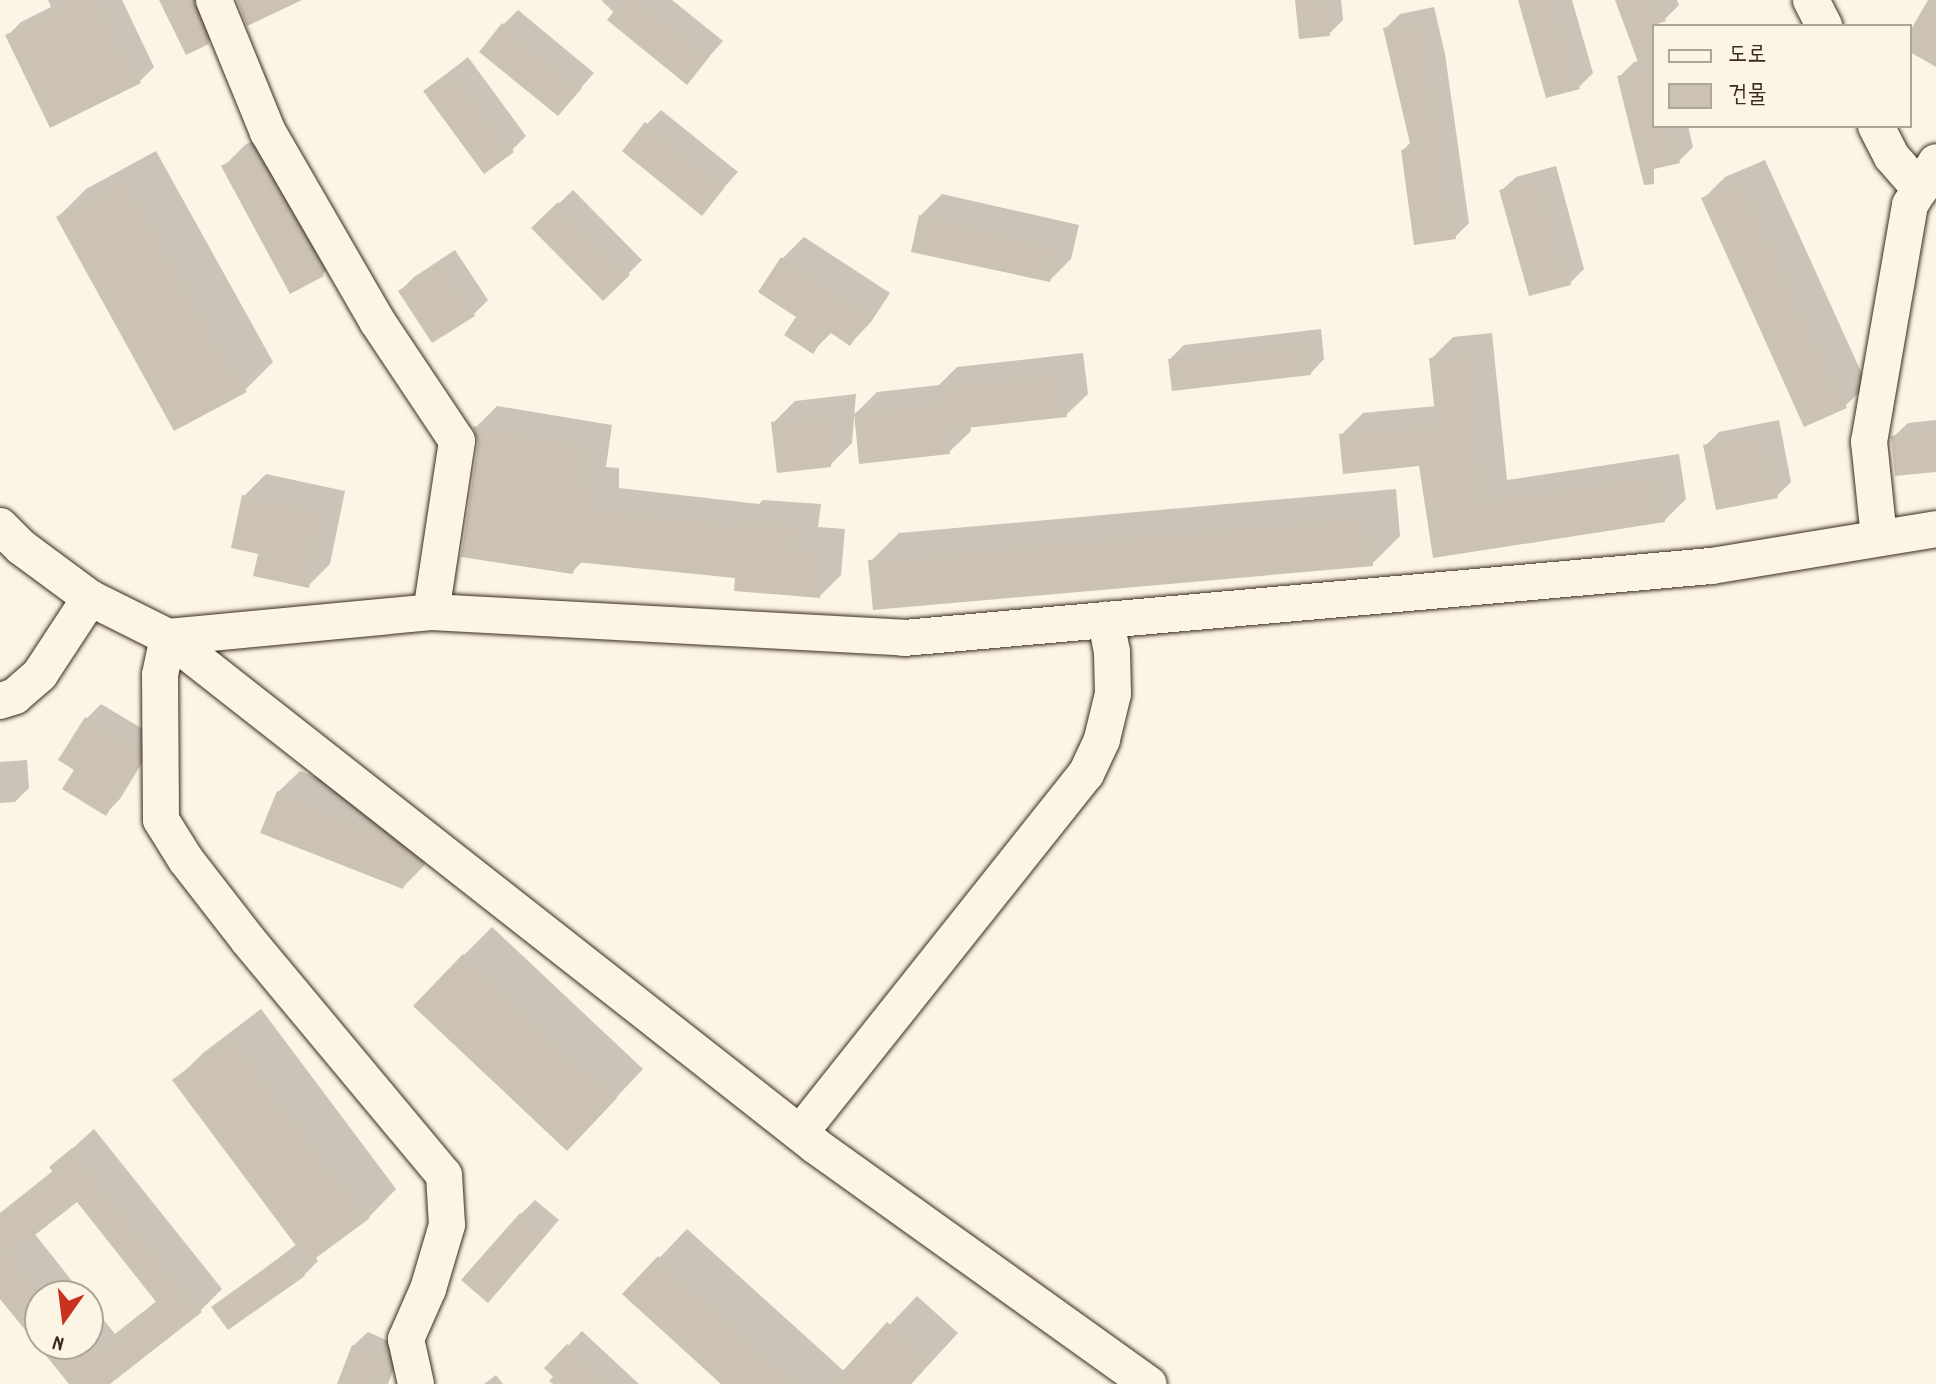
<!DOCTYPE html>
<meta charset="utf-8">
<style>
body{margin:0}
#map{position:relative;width:1936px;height:1384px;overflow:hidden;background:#fcf5e5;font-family:Dekko,"Poor Story",sans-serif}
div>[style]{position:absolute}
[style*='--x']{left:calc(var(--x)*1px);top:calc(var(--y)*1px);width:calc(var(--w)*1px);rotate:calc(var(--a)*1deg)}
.shadow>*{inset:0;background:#0003}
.building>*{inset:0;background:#ccc2b3}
.roads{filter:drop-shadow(0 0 2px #3b2a1e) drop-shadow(0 0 2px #3b2a1e)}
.street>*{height:36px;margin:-18px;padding:0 18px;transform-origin:18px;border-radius:18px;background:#fcf5e5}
span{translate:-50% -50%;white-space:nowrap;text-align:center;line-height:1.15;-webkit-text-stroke:8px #fcf5e5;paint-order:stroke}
.legend{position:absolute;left:1652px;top:24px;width:260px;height:104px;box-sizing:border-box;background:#fcf5e5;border:2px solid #afa495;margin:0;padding:10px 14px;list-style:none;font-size:24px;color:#3b2a1e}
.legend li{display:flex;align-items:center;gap:16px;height:40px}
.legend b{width:40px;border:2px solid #afa495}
.north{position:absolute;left:24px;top:1280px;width:80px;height:80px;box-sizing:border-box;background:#fcf5e5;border:2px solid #afa495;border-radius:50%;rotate:194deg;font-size:22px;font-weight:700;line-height:32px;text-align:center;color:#3b2a1e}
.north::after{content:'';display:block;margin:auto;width:28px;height:36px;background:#c8321e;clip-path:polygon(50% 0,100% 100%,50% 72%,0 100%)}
</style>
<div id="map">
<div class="shadow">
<i style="clip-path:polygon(48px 0,122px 0,154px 67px,140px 81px,7px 36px,21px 22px,51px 7px)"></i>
<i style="clip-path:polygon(161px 0,213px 0,222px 28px,208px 42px)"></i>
<i style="clip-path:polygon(601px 0,672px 0,723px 41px,686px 82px)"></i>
<i style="clip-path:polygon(1297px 0,1341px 0,1343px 20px,1329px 34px)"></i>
<i style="clip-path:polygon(1520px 0,1572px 0,1593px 73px,1579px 87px)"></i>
<i style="clip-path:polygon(1617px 0,1677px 0,1679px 5px,1665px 19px)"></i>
<i style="clip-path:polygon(1434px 7px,1445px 54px,1469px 223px,1455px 237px,1403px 150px,1411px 142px,1386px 28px,1400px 14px)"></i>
<i style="clip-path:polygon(518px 10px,594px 73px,558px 114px,504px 24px)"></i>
<i style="clip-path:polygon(468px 57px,526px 136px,512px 150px,425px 91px)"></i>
<i style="clip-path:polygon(1654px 58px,1654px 126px,1688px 126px,1693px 147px,1679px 161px,1643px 170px,1619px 77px,1634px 62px)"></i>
<i style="clip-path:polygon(661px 110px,738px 172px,701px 213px,647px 124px)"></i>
<i style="clip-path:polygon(275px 129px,344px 253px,323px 274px,224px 166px,245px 145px)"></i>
<i style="clip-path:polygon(156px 151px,273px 362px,245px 390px,58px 217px,86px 189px)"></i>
<i style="clip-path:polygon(1765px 160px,1867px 385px,1845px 406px,1703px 199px,1725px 177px)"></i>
<i style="clip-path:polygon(1556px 166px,1584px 269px,1570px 283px,1501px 191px,1516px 177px)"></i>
<i style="clip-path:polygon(573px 190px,642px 260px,603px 299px,534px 228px)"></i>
<i style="clip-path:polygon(942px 194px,1079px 225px,1071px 259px,1050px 280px,920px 216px)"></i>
<i style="clip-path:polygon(804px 237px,890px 293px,871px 322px,850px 344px,832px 332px,813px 351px,799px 316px,761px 292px,783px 258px)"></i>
<i style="clip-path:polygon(455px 250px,488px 300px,474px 314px,400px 291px,414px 277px)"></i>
<i style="clip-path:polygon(1321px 329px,1324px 359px,1310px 374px,1170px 359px,1184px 345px)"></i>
<i style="clip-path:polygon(1492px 333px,1507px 480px,1679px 454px,1686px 499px,1664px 521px,1435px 556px,1421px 464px,1341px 435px,1363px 413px,1436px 406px,1431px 359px,1453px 337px)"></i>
<i style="clip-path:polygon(1083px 353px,1088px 394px,1066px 415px,970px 426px,971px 431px,949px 452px,854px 415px,877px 392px,939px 385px,957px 367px)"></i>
<i style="clip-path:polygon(856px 394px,852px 443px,830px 465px,774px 422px,795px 401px)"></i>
<i style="clip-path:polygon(497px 406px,612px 425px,606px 467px,619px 468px,619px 488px,759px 504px,763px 500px,821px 504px,818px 527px,845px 529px,841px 575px,820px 596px,738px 576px,583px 561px,572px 572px,480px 444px,476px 427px)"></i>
<i style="clip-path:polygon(1779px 420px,1791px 482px,1777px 496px,1705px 446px,1719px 432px)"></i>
<i style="clip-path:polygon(1936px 420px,1936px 470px,1893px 437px,1908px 423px)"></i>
<i style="clip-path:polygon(266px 474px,345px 491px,330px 564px,308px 586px,261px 553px,244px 496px)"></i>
<i style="clip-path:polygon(1396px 489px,1400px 536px,1372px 564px,871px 561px,899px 533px)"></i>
<i style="clip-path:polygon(101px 704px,153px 735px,153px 745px,120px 799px,106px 813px,77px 769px,61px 760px,87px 718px)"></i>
<i style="clip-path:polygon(27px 760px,29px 788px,15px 802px,0 803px,0 762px)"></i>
<i style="clip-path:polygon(300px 771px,405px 812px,436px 836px,424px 866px,403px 887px,278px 792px)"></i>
<i style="clip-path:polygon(492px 927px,643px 1069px,594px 1121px,464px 955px)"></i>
<i style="clip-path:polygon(261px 1009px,396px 1189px,369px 1217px,315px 1256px,318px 1261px,304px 1275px,214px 1307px,297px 1244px,175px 1081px,203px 1053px)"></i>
<i style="clip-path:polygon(evenodd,94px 1129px,222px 1289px,201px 1310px,107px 1384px,71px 1384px,0 1296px,0 1213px,54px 1170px,52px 1167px,94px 1129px,77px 1199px,158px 1300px,115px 1334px,88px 1300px,88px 1344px,40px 1344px,40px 1296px,84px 1296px,34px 1233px,77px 1199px)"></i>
<i style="clip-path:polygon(535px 1200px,559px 1220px,502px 1286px,521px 1214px)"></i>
<i style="clip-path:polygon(687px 1229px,845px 1372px,917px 1296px,958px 1333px,911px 1384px,724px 1384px,625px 1294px)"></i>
<i style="clip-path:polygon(582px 1331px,639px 1384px,553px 1384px,549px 1381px,554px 1376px,547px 1368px)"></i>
<i style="clip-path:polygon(368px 1332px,402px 1347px,388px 1384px,339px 1384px,353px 1346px)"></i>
<i style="clip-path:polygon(496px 1375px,503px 1384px,484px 1384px)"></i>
</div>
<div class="building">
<i style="clip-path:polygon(59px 0,101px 0,141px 83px,50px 128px,5px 35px,63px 7px)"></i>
<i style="clip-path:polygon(159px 0,193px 0,209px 44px,186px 55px)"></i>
<i style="clip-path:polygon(237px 0,302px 0,247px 26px)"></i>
<i style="clip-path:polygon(623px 0,641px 0,710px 56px,687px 85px,607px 20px)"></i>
<i style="clip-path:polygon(1295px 0,1326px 0,1330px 36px,1299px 39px)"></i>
<i style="clip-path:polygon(1518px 0,1555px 0,1580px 89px,1546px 98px)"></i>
<i style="clip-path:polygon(1615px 0,1658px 0,1666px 21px,1654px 25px,1654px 126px,1671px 126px,1680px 163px,1654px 169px,1654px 184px,1644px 185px,1617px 76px,1641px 70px)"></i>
<i style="clip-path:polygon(1928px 0,1936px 0,1936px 67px,1910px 52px,1910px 31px)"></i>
<i style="clip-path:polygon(1420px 20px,1432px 69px,1456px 239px,1414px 245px,1401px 150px,1411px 148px,1383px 28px)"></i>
<i style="clip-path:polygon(502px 23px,582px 88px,558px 116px,479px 52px)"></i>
<i style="clip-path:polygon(453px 69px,514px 152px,484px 174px,423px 91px)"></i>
<i style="clip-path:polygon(645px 122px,725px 187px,702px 216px,622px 151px)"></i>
<i style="clip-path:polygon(253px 149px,324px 276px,290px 294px,221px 166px)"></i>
<i style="clip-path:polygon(127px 177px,247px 392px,174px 431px,56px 217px)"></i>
<i style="clip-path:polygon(1542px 179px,1571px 285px,1529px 296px,1499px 190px)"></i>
<i style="clip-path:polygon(1744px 180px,1847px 408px,1804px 427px,1701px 198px)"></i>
<i style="clip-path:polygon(558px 202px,630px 275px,603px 301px,531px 228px)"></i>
<i style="clip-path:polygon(919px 215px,1058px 246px,1050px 282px,911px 252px)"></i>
<i style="clip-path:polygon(781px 257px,871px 315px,850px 346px,828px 331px,813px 354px,784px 335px,796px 317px,758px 292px)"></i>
<i style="clip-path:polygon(441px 263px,475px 316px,432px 343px,398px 291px)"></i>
<i style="clip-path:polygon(1307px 343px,1311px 375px,1172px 391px,1168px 359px)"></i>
<i style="clip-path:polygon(1471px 354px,1486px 500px,1658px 474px,1665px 522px,1433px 558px,1419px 466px,1343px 474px,1339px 434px,1436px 424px,1429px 358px)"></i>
<i style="clip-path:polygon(1062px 373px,1067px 417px,948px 430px,950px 454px,859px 464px,854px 413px,936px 404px,934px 387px)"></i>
<i style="clip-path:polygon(835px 415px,831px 467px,777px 473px,771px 422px)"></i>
<i style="clip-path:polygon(473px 426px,592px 446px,586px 487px,598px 489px,598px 509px,740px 525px,740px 520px,800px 525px,798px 548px,824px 550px,820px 598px,734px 591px,735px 578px,575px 562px,573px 574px,461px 557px,478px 444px)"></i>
<i style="clip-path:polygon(1936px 431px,1936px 472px,1895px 476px,1891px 436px)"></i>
<i style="clip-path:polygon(1765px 433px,1778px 498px,1716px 510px,1703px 445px)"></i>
<i style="clip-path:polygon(242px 495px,325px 512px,309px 588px,253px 576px,258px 554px,231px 548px)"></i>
<i style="clip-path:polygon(1369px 516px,1373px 566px,873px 610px,868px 560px)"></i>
<i style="clip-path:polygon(85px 717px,140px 750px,140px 761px,106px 816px,62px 789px,74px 770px,58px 760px)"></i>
<i style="clip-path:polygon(277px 791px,384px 833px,415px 858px,403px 889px,260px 833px)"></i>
<i style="clip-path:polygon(463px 954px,617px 1098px,567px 1151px,413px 1006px)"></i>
<i style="clip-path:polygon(232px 1035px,370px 1218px,309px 1263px,172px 1080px)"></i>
<i style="clip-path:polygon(evenodd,72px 1148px,202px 1312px,110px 1384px,69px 1384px,0 1299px,0 1215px,53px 1172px,49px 1167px,72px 1148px,77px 1202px,157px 1303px,93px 1354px,85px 1344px,40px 1344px,40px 1296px,46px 1296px,12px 1253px,77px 1202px)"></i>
<i style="clip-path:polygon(520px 1213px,546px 1235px,488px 1303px,461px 1280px)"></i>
<i style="clip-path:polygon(288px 1252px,305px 1276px,228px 1330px,211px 1307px)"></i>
<i style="clip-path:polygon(658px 1256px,799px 1384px,721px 1384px,622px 1294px)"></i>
<i style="clip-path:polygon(887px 1322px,931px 1362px,911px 1384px,831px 1384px)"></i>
<i style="clip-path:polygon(567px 1344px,610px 1384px,560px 1384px,544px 1368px)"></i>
<i style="clip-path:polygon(352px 1345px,389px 1359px,381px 1384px,337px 1384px)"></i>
</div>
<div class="roads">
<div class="street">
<i style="--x:214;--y:0;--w:143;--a:67.8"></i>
<i style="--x:268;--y:132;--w:218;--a:60"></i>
<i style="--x:377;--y:321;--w:144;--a:56.3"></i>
<i style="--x:457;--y:441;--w:173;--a:98.6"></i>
<i style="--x:1811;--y:0;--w:29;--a:63"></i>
<i style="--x:1876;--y:126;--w:35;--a:63"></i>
<i style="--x:1892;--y:157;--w:43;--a:48.8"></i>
<i style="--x:0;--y:526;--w:30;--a:45"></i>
<i style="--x:21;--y:547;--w:86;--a:36.5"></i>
<i style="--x:90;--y:598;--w:87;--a:26.6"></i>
<i style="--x:168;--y:637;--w:824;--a:38.15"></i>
<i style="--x:816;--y:1146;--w:409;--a:35.6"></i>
<i style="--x:1879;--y:538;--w:97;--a:-95.9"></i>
<i style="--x:1869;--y:442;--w:241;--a:-80.2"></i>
<i style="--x:1910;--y:205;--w:50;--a:-58.8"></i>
<i style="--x:168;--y:637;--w:264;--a:-5.4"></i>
<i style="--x:431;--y:612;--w:474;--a:3.1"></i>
<i style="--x:904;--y:638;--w:810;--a:-5.1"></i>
<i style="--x:1711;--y:566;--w:228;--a:-9.3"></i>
<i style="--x:168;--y:637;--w:39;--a:102"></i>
<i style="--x:160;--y:675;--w:145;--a:89.6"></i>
<i style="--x:161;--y:820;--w:47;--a:58"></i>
<i style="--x:186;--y:860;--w:101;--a:52.2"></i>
<i style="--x:248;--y:940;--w:306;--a:50.2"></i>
<i style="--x:444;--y:1175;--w:50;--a:86.6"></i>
<i style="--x:447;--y:1225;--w:67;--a:106.5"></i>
<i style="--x:428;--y:1289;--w:55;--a:113.7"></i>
<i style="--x:406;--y:1339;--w:46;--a:77.5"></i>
<i style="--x:0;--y:701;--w:16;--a:-18"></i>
<i style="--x:15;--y:696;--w:33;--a:-41"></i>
<i style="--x:40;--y:674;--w:91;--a:-56.7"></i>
<i style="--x:800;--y:1133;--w:459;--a:-51.5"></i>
<i style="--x:1086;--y:774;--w:38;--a:-65"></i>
<i style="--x:1102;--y:739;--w:46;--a:-76.3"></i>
<i style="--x:1113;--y:694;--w:42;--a:-91.4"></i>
<i style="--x:1112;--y:652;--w:33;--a:-101"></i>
</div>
</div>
<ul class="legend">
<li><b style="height:10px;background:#fcf5e5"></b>도로</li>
<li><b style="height:22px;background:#ccc2b3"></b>건물</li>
</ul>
<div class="north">N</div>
</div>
